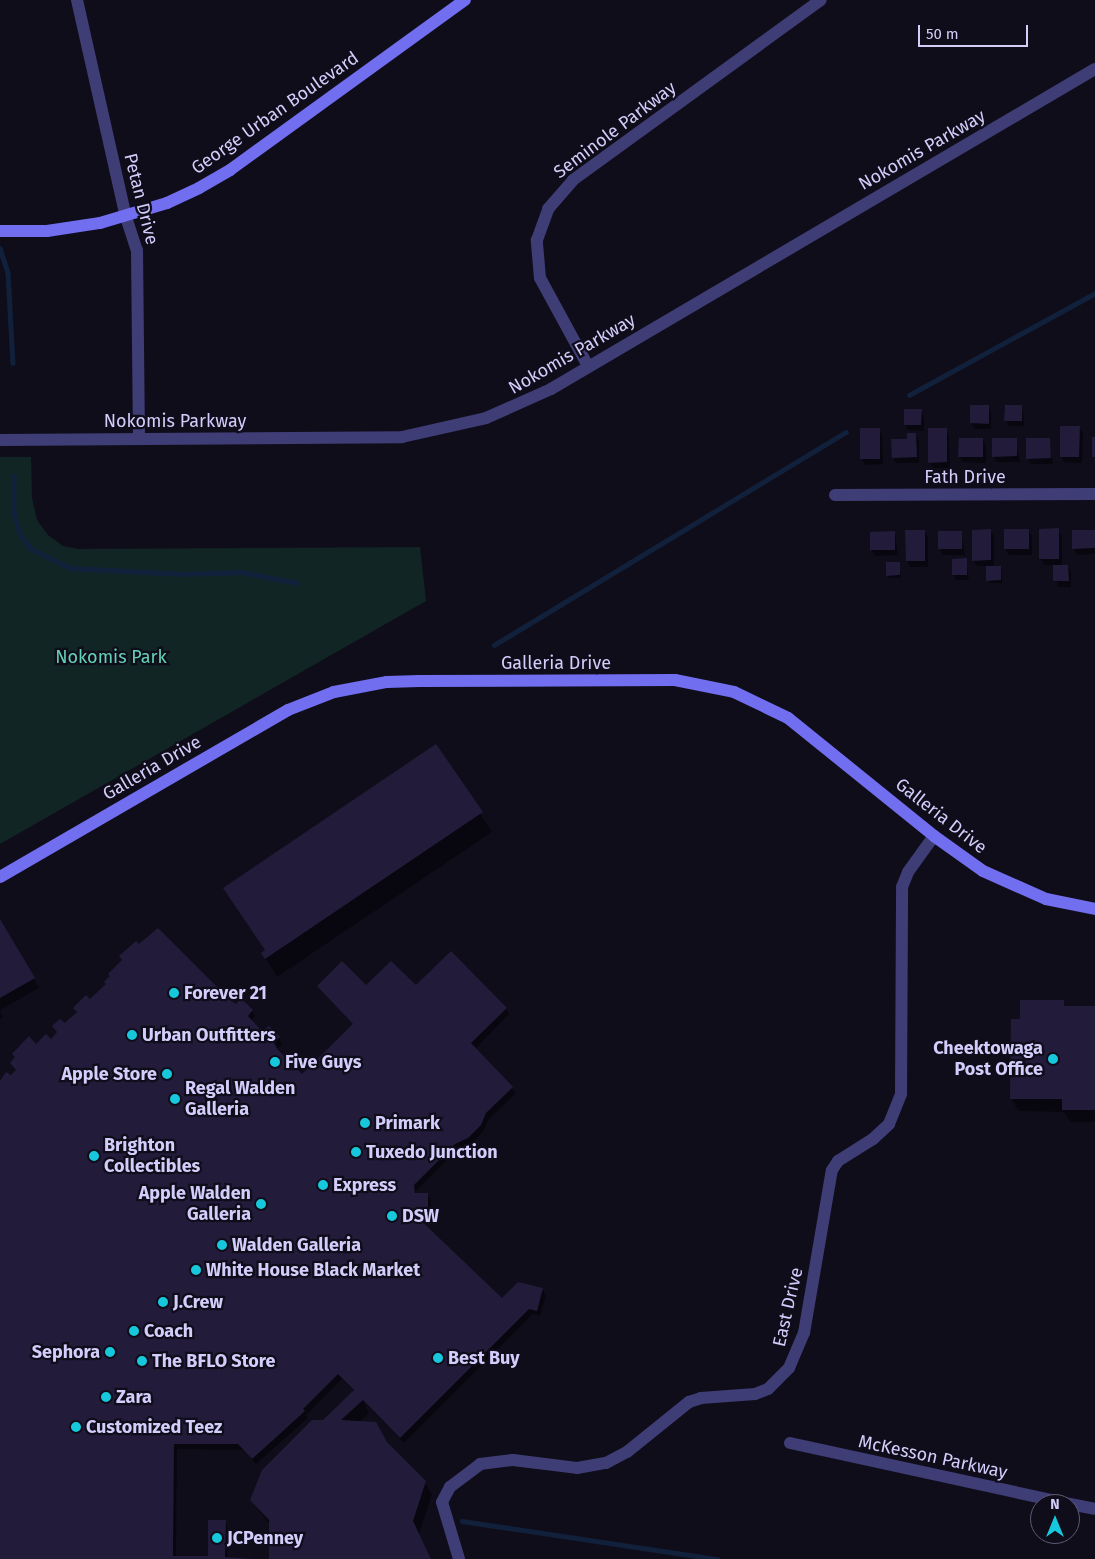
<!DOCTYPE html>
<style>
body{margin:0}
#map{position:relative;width:1095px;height:1559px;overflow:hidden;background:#100d1b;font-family:"Fira Sans",sans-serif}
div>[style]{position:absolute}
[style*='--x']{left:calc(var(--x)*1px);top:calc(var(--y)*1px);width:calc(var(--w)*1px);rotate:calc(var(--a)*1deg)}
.green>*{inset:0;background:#112524}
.shadow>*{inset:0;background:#0007}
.stream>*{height:4.5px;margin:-2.25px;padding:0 2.25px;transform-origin:2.25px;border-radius:2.25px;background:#11213c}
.building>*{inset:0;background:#221b3a}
.street>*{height:12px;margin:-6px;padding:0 6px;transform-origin:6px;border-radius:6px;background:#3f3d76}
.secondary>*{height:12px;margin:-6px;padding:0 6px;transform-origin:6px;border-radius:6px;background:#716ef0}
.dots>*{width:14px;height:14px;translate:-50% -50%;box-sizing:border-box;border:2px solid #100d1b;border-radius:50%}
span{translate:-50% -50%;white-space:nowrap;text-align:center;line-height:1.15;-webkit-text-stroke:4.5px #100d1b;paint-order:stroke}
.street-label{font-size:18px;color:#d2cdfa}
.park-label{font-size:18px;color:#62d1b5}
.poi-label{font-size:18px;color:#d2cdfa;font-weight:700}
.left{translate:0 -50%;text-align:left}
.right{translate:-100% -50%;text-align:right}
.north{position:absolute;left:1030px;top:1494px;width:50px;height:50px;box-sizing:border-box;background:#100d1b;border:1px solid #5e5a74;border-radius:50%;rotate:0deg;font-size:14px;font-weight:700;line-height:20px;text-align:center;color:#d2cdfa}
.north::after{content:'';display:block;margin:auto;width:18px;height:22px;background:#17c8dc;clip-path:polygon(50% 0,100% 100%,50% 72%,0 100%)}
.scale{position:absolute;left:918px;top:25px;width:110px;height:22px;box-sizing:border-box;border:2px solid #d2cdfa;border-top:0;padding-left:6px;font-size:15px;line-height:18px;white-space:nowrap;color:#d2cdfa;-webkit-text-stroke:4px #100d1b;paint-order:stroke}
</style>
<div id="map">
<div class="green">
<i style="clip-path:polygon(0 457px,31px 457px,32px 498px,37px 520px,48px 535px,63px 546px,78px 549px,420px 547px,426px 601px,0 844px)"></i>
</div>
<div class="shadow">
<i style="clip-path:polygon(988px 406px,991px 412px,991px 429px,975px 429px,971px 423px)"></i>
<i style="clip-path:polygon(1022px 407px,1025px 426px,1009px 426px,1006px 420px)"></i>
<i style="clip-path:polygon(921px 410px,924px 416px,924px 431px,908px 430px,905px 424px)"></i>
<i style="clip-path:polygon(1079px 428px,1083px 433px,1082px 463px,1064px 462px,1061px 457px)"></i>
<i style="clip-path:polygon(879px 429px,882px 435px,883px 464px,865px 465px,862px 459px)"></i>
<i style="clip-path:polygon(946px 429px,949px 435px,950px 468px,933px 468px,929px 462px)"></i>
<i style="clip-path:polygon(915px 434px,919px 440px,919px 463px,896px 463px,893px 458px)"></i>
<i style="clip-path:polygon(1016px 439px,1020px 462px,997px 462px,993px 456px)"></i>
<i style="clip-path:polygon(1049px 439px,1053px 464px,1031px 464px,1027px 458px)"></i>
<i style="clip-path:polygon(983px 440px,986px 446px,986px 463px,963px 462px,960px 457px)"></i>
<i style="clip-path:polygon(1028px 530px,1032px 536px,1032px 555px,1009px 555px,1005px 549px)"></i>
<i style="clip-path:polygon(1041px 530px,1058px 530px,1062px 536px,1062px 566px,1068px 566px,1071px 572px,1071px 587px,1058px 587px,1055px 565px,1044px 565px,1041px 559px)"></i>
<i style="clip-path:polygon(924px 531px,928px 537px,928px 567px,910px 567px,907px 561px)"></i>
<i style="clip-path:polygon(990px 531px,994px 536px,994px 567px,1002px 570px,1002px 583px,989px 583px,987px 566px,977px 566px,973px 560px)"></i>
<i style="clip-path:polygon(1095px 531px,1095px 554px,1077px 555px,1074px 549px)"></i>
<i style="clip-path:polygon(939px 532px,961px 532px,965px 555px,942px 555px)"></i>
<i style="clip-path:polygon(895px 533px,898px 555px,875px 556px,872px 550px)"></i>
<i style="clip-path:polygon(966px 560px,969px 580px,956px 580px,953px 574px)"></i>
<i style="clip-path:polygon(899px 563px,901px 578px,889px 578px,887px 576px)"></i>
<i style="clip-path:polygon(436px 746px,492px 832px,277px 977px,263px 954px,266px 951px,225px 888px)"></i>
<i style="clip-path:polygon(0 922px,39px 988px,0 1010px)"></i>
<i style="clip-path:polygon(318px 986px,416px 987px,506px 1008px,509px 1014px,475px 1049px,516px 1093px,489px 1119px,483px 1132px,471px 1144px,458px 1149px,416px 1191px,417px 1194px,427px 1194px,431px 1200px,430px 1221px,419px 1221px,502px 1300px,542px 1289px,546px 1295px,540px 1316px,533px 1314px,404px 1443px,363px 1401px,369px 1413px,359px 1422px,387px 1443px,425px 1482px,432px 1495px,419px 1534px,431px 1559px,269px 1559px,270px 1525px,251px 1500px,354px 1391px,342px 1379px,306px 1415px,308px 1418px,256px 1464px,243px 1450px,177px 1449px,176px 1557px,209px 1557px,225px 1522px,228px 1528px,228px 1558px,255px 1559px,0 1559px,0 1083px,17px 1071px,11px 1063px,16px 1058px,13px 1054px,51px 1041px,57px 1032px,54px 1027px,65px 1025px,77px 1013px,74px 1008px,90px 1001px,229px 1001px,252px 1011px,255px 1016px,251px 1021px,262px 1033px,268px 1028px,279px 1038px,282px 1044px,276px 1050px,302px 1075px,354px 1025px)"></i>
<i style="clip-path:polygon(1063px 1002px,1066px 1007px,1095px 1007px,1095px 1122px,1070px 1122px,1064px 1112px,1019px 1111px,1011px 1099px,1021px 1020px)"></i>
<i style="clip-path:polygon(0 1011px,3px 1017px,0 1019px)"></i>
</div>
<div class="stream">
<i style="--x:0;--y:248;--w:25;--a:72"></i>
<i style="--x:8;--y:272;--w:91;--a:86.9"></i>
<i style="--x:909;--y:395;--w:212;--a:-28.7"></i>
<i style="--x:14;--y:476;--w:38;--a:90"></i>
<i style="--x:14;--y:514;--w:21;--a:73"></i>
<i style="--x:20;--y:534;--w:17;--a:54"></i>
<i style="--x:30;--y:548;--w:45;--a:26.6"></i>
<i style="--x:70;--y:568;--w:114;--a:3"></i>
<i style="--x:184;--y:574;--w:57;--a:-2"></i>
<i style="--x:241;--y:572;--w:57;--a:11.1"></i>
<i style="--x:494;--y:645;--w:411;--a:-31.2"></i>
<i style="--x:462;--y:1521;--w:258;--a:8.5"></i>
</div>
<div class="building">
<i style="clip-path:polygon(970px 405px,989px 405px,989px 424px,970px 423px)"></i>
<i style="clip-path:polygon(1005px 405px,1022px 405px,1022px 421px,1004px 421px)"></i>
<i style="clip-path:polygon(904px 409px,922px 409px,921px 425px,904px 425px)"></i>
<i style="clip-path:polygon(1060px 426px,1080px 426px,1079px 457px,1060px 457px)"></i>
<i style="clip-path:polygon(860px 428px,880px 428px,880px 459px,860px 459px)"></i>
<i style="clip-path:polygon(928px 428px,947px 428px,947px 462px,928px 463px)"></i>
<i style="clip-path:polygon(907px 433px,916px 433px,917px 457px,892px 458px,891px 439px,907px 439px)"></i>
<i style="clip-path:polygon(1092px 437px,1095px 437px,1095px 457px,1092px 457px)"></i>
<i style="clip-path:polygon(959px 438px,983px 438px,983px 457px,958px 457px)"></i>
<i style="clip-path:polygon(992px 438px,1017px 438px,1017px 456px,992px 457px)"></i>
<i style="clip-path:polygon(1026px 438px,1050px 438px,1051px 458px,1026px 459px)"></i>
<i style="clip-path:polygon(1059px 528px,1059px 559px,1039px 559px,1039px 529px)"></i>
<i style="clip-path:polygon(991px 529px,991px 560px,972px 561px,972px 530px)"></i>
<i style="clip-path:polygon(1004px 529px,1029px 529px,1029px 549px,1004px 549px)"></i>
<i style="clip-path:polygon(905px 530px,925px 530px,925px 561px,906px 561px)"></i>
<i style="clip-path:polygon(1072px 530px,1095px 530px,1095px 548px,1072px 549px)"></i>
<i style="clip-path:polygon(895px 531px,895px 550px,870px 550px,870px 532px)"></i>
<i style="clip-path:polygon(938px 531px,962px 531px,962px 549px,938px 549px)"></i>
<i style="clip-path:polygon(967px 558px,967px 575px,952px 575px,952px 559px)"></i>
<i style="clip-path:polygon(886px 562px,900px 562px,900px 575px,886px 576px)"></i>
<i style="clip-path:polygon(1053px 565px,1068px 565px,1069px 581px,1053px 581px)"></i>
<i style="clip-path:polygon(986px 566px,1001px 566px,1001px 580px,986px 581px)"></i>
<i style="clip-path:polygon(436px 744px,483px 812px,265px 959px,261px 953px,265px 950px,223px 888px)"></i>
<i style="clip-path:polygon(0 919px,35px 978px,0 998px)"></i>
<i style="clip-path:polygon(158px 928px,230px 1000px,236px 1004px,241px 998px,253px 1010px,248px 1016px,262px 1031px,269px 1026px,280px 1037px,274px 1043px,278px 1050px,302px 1074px,353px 1024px,317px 986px,342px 961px,366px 985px,391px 961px,416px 985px,451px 951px,507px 1008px,471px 1043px,513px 1087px,486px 1113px,481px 1125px,468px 1138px,455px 1144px,414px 1185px,415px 1193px,428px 1193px,428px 1215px,415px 1215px,502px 1298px,518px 1282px,543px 1288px,537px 1311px,529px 1309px,400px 1438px,363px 1400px,341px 1420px,376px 1422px,387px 1442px,426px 1481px,413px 1521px,431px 1559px,269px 1559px,269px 1520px,250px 1500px,262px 1470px,312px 1420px,323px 1420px,354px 1390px,338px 1374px,303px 1409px,305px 1411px,252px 1459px,238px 1444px,174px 1444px,173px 1556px,208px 1556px,208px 1520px,226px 1520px,225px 1557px,255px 1559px,0 1559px,0 1081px,6px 1072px,11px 1075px,16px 1070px,10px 1063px,15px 1057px,12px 1054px,29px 1036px,36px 1044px,46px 1034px,51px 1039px,57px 1032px,52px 1026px,60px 1019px,65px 1023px,77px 1012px,73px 1008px,86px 995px,90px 999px,106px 984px,104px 982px,110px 976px,108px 974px,122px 960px,119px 956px,136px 941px,139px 944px)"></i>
<i style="clip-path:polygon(1020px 1000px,1064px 1000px,1064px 1006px,1095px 1006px,1095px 1110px,1062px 1110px,1062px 1099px,1010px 1099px,1011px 1019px,1020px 1019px)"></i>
</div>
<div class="street">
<i style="--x:77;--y:0;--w:222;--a:77.3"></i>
<i style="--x:126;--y:217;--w:35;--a:72"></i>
<i style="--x:137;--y:250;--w:189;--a:89.4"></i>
<i style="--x:588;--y:366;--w:100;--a:-118.6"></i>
<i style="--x:540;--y:278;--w:38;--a:-95"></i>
<i style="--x:537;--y:240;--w:33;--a:-70"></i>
<i style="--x:548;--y:209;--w:38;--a:-49"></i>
<i style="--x:573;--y:180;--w:306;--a:-36"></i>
<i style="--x:0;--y:440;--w:402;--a:-0.4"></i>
<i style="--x:402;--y:437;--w:86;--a:-12.7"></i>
<i style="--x:486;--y:418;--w:71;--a:-24"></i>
<i style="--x:551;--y:389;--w:631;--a:-30.47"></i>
<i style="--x:835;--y:495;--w:260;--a:-0.2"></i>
<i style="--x:790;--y:1443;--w:286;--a:12.3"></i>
<i style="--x:1070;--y:1504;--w:25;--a:11"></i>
<i style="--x:459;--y:1559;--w:59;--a:-106.6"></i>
<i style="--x:442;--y:1502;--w:17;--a:-62"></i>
<i style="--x:450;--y:1487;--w:38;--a:-37"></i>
<i style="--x:480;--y:1464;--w:33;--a:-7"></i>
<i style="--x:513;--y:1460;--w:64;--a:7.1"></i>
<i style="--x:577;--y:1468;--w:29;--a:-10"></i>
<i style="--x:606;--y:1463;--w:24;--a:-28"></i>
<i style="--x:627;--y:1452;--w:80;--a:-38.9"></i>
<i style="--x:689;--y:1402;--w:13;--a:-18"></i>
<i style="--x:701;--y:1398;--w:54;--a:-4.2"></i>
<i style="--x:755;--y:1394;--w:14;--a:-21"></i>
<i style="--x:768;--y:1389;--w:30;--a:-45"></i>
<i style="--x:789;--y:1368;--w:38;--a:-67"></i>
<i style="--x:804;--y:1333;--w:165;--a:-80.3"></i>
<i style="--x:832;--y:1170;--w:11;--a:-56"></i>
<i style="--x:838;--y:1161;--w:41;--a:-32.2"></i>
<i style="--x:873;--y:1139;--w:22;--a:-43"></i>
<i style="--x:889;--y:1124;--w:32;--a:-68"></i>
<i style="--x:901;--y:1094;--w:207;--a:-89.7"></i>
<i style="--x:902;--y:887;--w:16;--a:-68"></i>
<i style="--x:908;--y:872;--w:44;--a:-54.2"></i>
</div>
<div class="secondary">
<i style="--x:0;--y:231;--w:47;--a:0"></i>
<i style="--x:47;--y:231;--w:54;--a:-8.6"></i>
<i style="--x:100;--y:223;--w:70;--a:-16.6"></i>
<i style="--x:167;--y:203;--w:35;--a:-25"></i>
<i style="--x:199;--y:188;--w:36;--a:-30"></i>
<i style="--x:230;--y:170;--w:290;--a:-35.9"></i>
<i style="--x:0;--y:877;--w:333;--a:-30.1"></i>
<i style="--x:288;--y:710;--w:49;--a:-21.4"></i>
<i style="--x:334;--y:692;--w:54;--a:-10.7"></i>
<i style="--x:387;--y:682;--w:32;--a:-2"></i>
<i style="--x:419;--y:681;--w:256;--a:-0.2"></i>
<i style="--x:675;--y:680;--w:60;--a:11.5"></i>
<i style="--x:734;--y:692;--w:60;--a:25.7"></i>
<i style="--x:788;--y:718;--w:188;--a:38.9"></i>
<i style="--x:934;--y:836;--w:60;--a:35.5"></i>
<i style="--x:983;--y:871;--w:69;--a:24"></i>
<i style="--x:1046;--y:899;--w:50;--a:11.5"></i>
</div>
<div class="dots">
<i style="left:174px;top:993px;background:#17c8dc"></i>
<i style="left:132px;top:1035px;background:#17c8dc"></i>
<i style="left:1053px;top:1059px;background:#17c8dc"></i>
<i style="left:275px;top:1062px;background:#17c8dc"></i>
<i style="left:167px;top:1074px;background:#17c8dc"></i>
<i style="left:175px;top:1099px;background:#17c8dc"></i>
<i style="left:365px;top:1123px;background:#17c8dc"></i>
<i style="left:356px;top:1152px;background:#17c8dc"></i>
<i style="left:94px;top:1156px;background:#17c8dc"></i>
<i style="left:323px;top:1185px;background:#17c8dc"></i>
<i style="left:261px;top:1204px;background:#17c8dc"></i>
<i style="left:392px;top:1216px;background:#17c8dc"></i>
<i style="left:222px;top:1245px;background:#17c8dc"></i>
<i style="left:196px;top:1270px;background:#17c8dc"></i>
<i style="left:163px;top:1302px;background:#17c8dc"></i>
<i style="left:134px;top:1331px;background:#17c8dc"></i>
<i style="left:110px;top:1352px;background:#17c8dc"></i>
<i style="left:438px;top:1358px;background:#17c8dc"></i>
<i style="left:142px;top:1361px;background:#17c8dc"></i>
<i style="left:106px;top:1397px;background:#17c8dc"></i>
<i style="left:76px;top:1427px;background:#17c8dc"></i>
<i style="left:217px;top:1538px;background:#17c8dc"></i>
</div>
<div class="street-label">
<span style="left:275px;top:113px;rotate:-35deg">George Urban Boulevard</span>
<span style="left:615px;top:130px;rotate:-37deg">Seminole Parkway</span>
<span style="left:922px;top:150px;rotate:-30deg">Nokomis Parkway</span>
<span style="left:141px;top:199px;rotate:76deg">Petan Drive</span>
<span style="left:572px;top:354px;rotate:-30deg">Nokomis Parkway</span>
<span style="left:175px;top:421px">Nokomis Parkway</span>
<span style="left:965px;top:477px">Fath Drive</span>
<span style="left:556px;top:663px">Galleria Drive</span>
<span style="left:152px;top:768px;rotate:-30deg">Galleria Drive</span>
<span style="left:941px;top:816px;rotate:38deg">Galleria Drive</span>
<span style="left:788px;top:1307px;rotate:-77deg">East Drive</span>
<span style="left:933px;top:1457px;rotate:12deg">McKesson Parkway</span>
</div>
<div class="park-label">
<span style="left:111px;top:657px">Nokomis Park</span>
</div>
<div class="poi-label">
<span class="left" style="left:184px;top:993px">Forever 21</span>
<span class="left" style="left:142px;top:1035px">Urban Outfitters</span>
<span class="right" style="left:1043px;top:1059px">Cheektowaga<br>Post Office</span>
<span class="left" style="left:285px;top:1062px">Five Guys</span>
<span class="right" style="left:157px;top:1074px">Apple Store</span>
<span class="left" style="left:185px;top:1099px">Regal Walden<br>Galleria</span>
<span class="left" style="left:375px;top:1123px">Primark</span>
<span class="left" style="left:104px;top:1156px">Brighton<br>Collectibles</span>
<span class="left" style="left:366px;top:1152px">Tuxedo Junction</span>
<span class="left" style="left:333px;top:1185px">Express</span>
<span class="right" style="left:251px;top:1204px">Apple Walden<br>Galleria</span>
<span class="left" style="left:402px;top:1216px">DSW</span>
<span class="left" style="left:232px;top:1245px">Walden Galleria</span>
<span class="left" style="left:206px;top:1270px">White House Black Market</span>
<span class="left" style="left:173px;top:1302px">J.Crew</span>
<span class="left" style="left:144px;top:1331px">Coach</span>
<span class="right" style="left:100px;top:1352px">Sephora</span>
<span class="left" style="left:448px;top:1358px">Best Buy</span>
<span class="left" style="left:152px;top:1361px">The BFLO Store</span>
<span class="left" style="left:116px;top:1397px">Zara</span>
<span class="left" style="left:86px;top:1427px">Customized Teez</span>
<span class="left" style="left:227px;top:1538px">JCPenney</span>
</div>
<div class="north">N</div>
<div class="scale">50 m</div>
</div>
